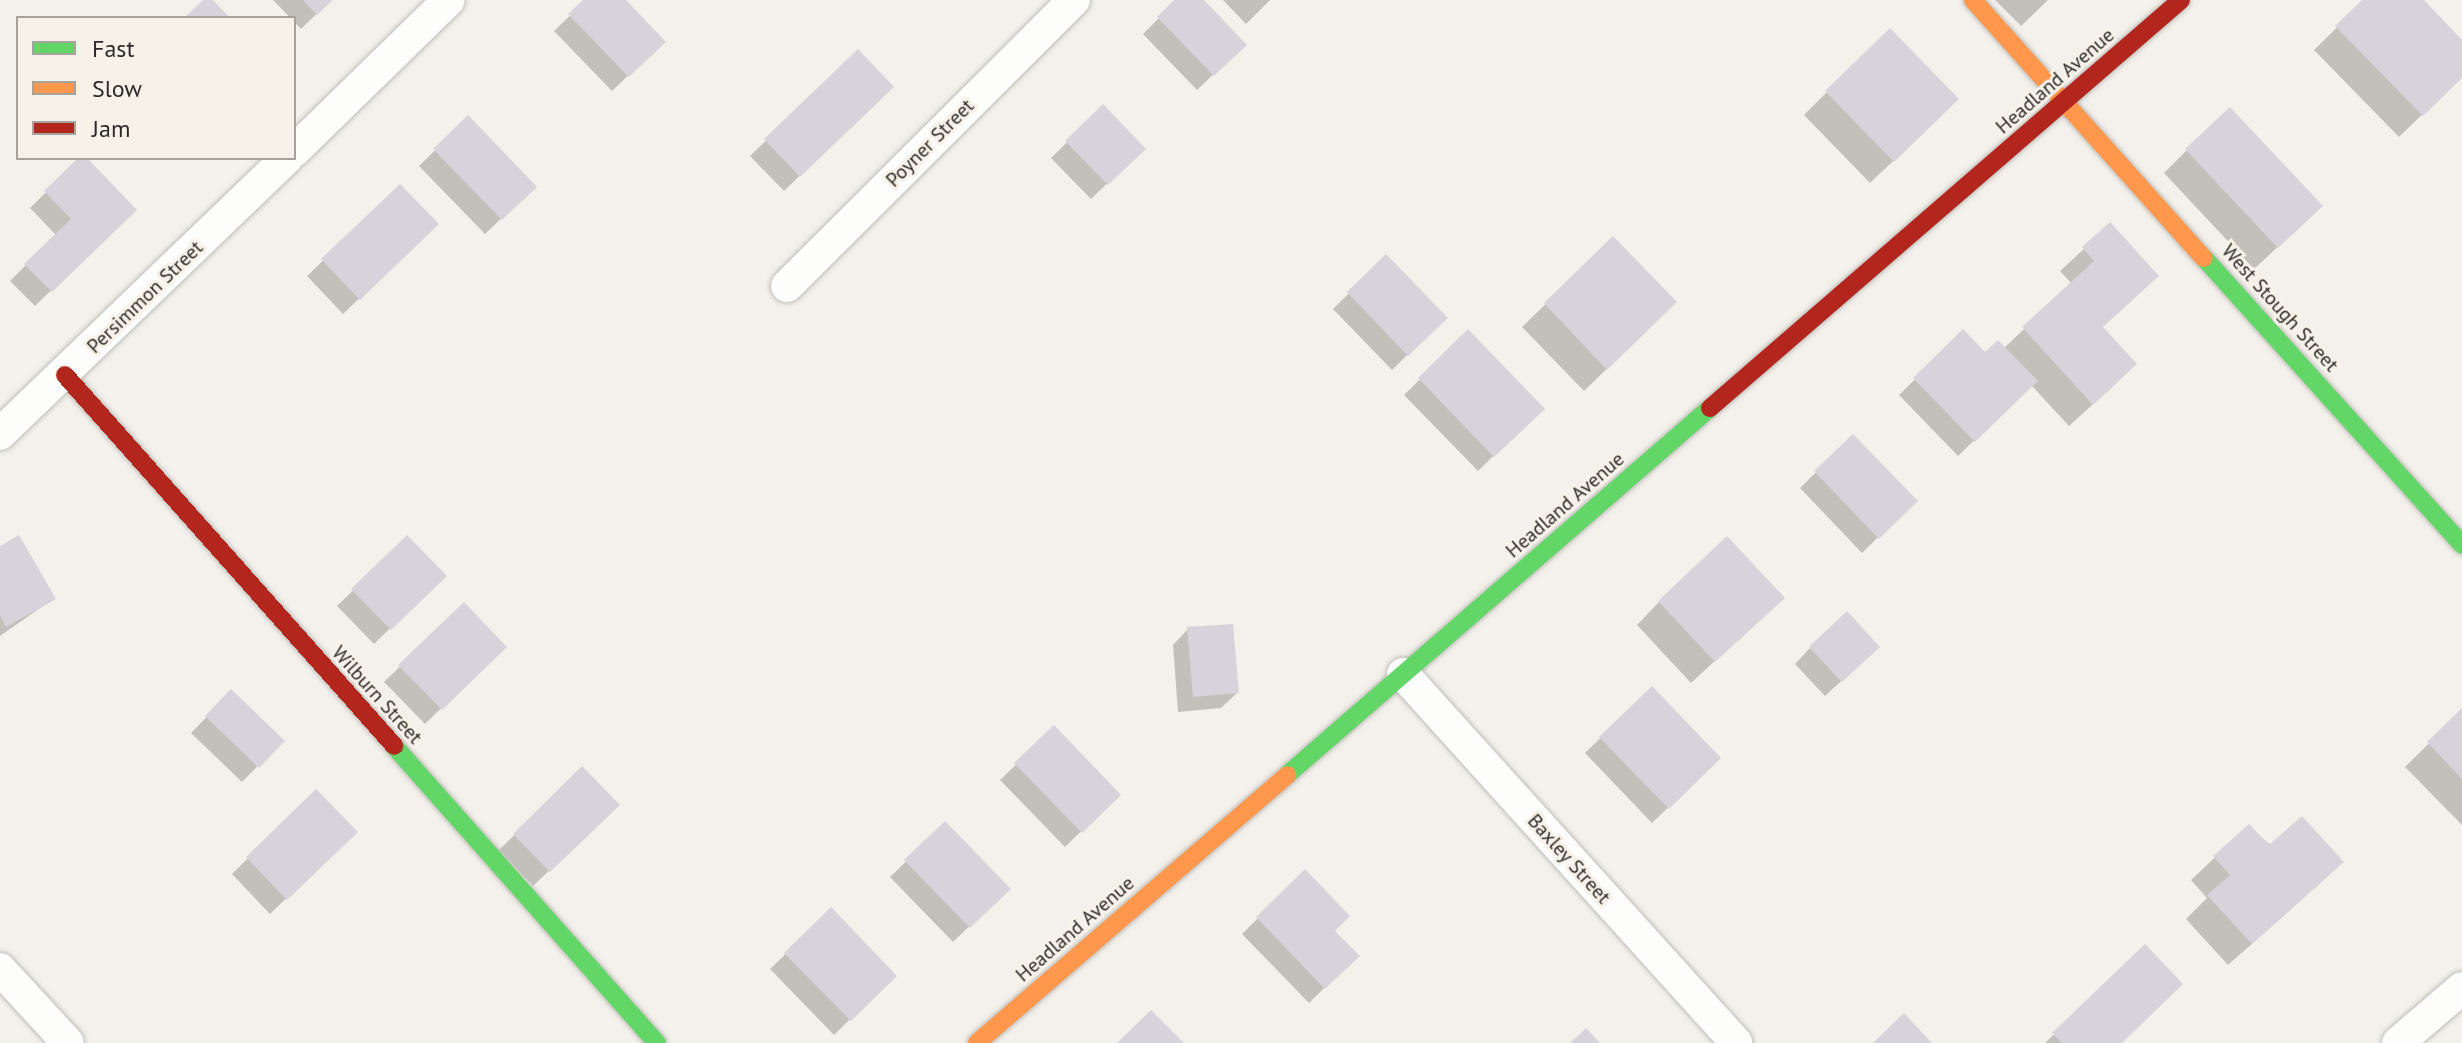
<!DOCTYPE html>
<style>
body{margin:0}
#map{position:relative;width:2462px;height:1043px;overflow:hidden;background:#f4f1ec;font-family:"PT Sans",sans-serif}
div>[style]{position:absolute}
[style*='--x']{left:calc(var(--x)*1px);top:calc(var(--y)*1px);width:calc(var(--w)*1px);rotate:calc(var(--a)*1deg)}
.shadow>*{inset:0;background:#0003}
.building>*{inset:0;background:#d8d2da}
.roads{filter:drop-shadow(0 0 2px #bfbdb9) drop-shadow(0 0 2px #bfbdb9)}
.street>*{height:32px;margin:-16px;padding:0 16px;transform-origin:16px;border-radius:16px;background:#fdfdfc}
.fast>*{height:18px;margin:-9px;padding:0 9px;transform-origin:9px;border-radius:9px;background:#63d668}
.slow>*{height:18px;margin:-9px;padding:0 9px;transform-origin:9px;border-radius:9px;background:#ff974d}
.jam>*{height:18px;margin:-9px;padding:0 9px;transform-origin:9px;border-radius:9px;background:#b3261e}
span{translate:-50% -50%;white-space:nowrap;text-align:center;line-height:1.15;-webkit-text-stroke:6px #f7f2e9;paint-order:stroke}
.street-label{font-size:20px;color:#2d2b28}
.legend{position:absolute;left:16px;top:16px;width:280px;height:144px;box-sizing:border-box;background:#f7f2e9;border:2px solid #a6a29c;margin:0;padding:10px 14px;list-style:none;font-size:24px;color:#2d2b28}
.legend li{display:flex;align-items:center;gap:16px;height:40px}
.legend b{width:40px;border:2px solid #a6a29c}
</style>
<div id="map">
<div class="shadow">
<i style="clip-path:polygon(273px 0,331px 0,301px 29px)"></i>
<i style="clip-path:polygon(586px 0,623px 0,663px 42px,612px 91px,554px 31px)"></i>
<i style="clip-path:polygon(1177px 0,1201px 0,1244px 45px,1197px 90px,1143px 34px)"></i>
<i style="clip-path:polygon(1223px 0,1270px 0,1246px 24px)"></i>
<i style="clip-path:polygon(1995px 0,2048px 0,2021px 26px)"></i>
<i style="clip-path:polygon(2365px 0,2421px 0,2462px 42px,2462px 76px,2399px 137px,2314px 50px)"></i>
<i style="clip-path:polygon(858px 52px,891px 87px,784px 191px,750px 156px)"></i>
<i style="clip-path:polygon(1827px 92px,1934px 122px,1870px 183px,1804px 115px)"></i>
<i style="clip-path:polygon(1103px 107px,1143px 149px,1091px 199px,1051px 158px)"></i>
<i style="clip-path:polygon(468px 118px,534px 187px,485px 234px,419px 166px)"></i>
<i style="clip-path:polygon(2187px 150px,2298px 228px,2254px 269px,2164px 173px)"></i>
<i style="clip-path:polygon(81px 158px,134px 210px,35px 306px,10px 281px,56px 235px,30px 208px)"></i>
<i style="clip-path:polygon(400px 187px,436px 224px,343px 314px,307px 276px)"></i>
<i style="clip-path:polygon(2110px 225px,2101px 328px,2112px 387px,2069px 426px,2031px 385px,1958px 456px,1899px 395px,1963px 332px,1985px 355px,2003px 349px,2072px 284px,2060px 271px)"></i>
<i style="clip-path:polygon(1613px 239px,1652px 325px,1584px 391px,1522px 327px)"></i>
<i style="clip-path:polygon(1386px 257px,1445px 318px,1392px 370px,1333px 309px)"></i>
<i style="clip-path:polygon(1468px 332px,1542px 409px,1478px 471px,1404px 395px)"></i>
<i style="clip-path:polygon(1853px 436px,1915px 501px,1862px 553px,1800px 488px)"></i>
<i style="clip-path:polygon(407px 538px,444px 576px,374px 644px,337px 606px)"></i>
<i style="clip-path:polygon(0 548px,53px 599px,0 636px)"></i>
<i style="clip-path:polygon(1659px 602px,1759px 620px,1691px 683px,1637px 625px)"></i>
<i style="clip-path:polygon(464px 605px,504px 647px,425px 724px,384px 682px)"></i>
<i style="clip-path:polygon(1188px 629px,1237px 693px,1221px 708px,1178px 712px,1173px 645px)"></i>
<i style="clip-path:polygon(1810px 648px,1862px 662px,1825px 696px,1795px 664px)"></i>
<i style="clip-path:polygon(1652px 688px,1719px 758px,1652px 823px,1585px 753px)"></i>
<i style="clip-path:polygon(231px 692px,282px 741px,242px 782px,191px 733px)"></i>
<i style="clip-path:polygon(2462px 711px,2462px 825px,2405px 767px)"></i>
<i style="clip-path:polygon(1054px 728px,1118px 795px,1065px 847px,1000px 780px)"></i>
<i style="clip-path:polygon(582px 769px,617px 805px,533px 886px,499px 850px)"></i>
<i style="clip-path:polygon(316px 792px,355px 832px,270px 914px,232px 874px)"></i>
<i style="clip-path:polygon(945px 824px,1008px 889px,953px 942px,890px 877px)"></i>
<i style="clip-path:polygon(2248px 826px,2318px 885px,2228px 965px,2186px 919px,2207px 898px,2191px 880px)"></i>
<i style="clip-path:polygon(1305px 872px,1333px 931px,1357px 956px,1309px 1003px,1242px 934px)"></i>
<i style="clip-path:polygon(831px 910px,894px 976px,834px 1035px,770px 969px)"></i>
<i style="clip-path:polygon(2145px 947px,2120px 1043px,2045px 1043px)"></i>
</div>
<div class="building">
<i style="clip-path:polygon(203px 0,213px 0,230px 18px,184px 18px)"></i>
<i style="clip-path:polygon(303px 0,333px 0,317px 15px)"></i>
<i style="clip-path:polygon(583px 0,626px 0,666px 42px,629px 77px,568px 14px)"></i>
<i style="clip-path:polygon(1174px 0,1204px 0,1247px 45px,1214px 76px,1157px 17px)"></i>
<i style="clip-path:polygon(2362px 0,2424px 0,2462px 40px,2462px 78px,2423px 116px,2335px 26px)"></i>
<i style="clip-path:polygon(1890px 28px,1959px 99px,1894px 162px,1825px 91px)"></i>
<i style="clip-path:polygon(858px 49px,894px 87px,800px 177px,764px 139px)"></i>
<i style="clip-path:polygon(1103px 104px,1146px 149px,1108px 185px,1065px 141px)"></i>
<i style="clip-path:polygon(2230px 107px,2323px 206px,2278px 248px,2185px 149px)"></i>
<i style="clip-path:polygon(468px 115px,537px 187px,502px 220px,433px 149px)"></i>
<i style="clip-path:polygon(78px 158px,87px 158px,137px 210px,52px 292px,24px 264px,71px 219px,44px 191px)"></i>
<i style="clip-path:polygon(400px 184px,439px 224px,360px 300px,321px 259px)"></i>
<i style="clip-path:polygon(2110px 222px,2159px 276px,2103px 327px,2137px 364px,2093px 405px,2022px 327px,2094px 261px,2082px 247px)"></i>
<i style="clip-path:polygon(1613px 236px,1677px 302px,1607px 370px,1544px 303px)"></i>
<i style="clip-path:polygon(1386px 254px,1448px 318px,1408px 356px,1347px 292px)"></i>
<i style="clip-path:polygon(1468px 329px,1545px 409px,1494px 457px,1418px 378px)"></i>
<i style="clip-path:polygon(1963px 329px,1985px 352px,1998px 340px,2038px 381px,1975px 442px,1913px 378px)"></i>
<i style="clip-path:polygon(1853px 434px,1918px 501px,1879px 539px,1814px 471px)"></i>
<i style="clip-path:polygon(19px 535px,56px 599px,6px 627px,0 616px,0 546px)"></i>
<i style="clip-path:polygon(407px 535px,447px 576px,391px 630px,351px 589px)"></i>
<i style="clip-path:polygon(1727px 536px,1785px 598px,1715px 662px,1658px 601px)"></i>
<i style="clip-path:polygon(464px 602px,507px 647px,442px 710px,398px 665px)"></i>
<i style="clip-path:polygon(1847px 611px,1880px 647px,1842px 682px,1809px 647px)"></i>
<i style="clip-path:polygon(1233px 624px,1239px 693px,1193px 697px,1187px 627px)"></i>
<i style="clip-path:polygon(1652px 686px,1721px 758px,1669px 809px,1599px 737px)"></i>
<i style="clip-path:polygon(231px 689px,285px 741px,259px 768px,205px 716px)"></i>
<i style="clip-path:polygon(2462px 708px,2462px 779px,2427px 742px)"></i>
<i style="clip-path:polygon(1054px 725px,1121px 795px,1082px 833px,1014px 763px)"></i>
<i style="clip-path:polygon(582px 766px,620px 805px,550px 872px,513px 834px)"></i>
<i style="clip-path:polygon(316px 789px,358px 832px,287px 900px,246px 857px)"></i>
<i style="clip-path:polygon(2302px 816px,2344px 862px,2252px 944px,2207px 895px,2230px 875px,2213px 856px,2249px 824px,2269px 845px)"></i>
<i style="clip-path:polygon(945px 821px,1011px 889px,970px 928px,904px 860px)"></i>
<i style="clip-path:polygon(1305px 869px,1350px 916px,1335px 931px,1360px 956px,1325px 989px,1256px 917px)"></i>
<i style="clip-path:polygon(831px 907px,897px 976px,851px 1021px,784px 953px)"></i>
<i style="clip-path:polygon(2145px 944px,2183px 984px,2122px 1043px,2062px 1043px,2052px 1033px)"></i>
<i style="clip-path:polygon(1151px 1010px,1184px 1043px,1117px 1043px)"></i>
<i style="clip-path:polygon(1904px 1013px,1932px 1043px,1873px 1043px)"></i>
<i style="clip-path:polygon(1586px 1028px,1600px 1043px,1570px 1043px)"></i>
</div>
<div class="roads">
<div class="street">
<i style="--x:294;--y:151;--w:216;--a:-44.3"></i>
<i style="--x:787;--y:286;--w:405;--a:-44.9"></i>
<i style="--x:0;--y:434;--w:398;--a:-43.9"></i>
<i style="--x:1403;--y:674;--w:497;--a:47.9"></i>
<i style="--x:0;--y:969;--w:100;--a:47.4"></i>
<i style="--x:2398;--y:1043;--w:84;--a:-40.7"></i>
</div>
<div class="fast">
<i style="--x:2204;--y:258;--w:386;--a:48"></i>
<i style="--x:394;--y:746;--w:397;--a:48.5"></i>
<i style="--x:1287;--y:775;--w:560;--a:-40.95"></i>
</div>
<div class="slow">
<i style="--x:1973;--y:0;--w:346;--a:48.2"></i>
<i style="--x:977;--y:1043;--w:410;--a:-40.8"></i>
</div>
<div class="jam">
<i style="--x:65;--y:375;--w:496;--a:48.4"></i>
<i style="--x:1710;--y:408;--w:623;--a:-40.9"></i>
</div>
</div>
<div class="street-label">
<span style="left:2055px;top:81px;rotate:-41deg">Headland Avenue</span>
<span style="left:930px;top:143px;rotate:-45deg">Poyner Street</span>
<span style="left:145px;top:297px;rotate:-44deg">Persimmon Street</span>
<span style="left:2280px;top:308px;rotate:48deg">West Stough Street</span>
<span style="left:1565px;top:505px;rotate:-41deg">Headland Avenue</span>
<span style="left:377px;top:695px;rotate:48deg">Wilburn Street</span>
<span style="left:1569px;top:859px;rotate:48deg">Baxley Street</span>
<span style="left:1075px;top:929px;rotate:-41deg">Headland Avenue</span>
</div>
<ul class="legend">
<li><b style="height:10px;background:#63d668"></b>Fast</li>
<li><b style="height:10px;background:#ff974d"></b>Slow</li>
<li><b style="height:10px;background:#b3261e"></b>Jam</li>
</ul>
</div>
